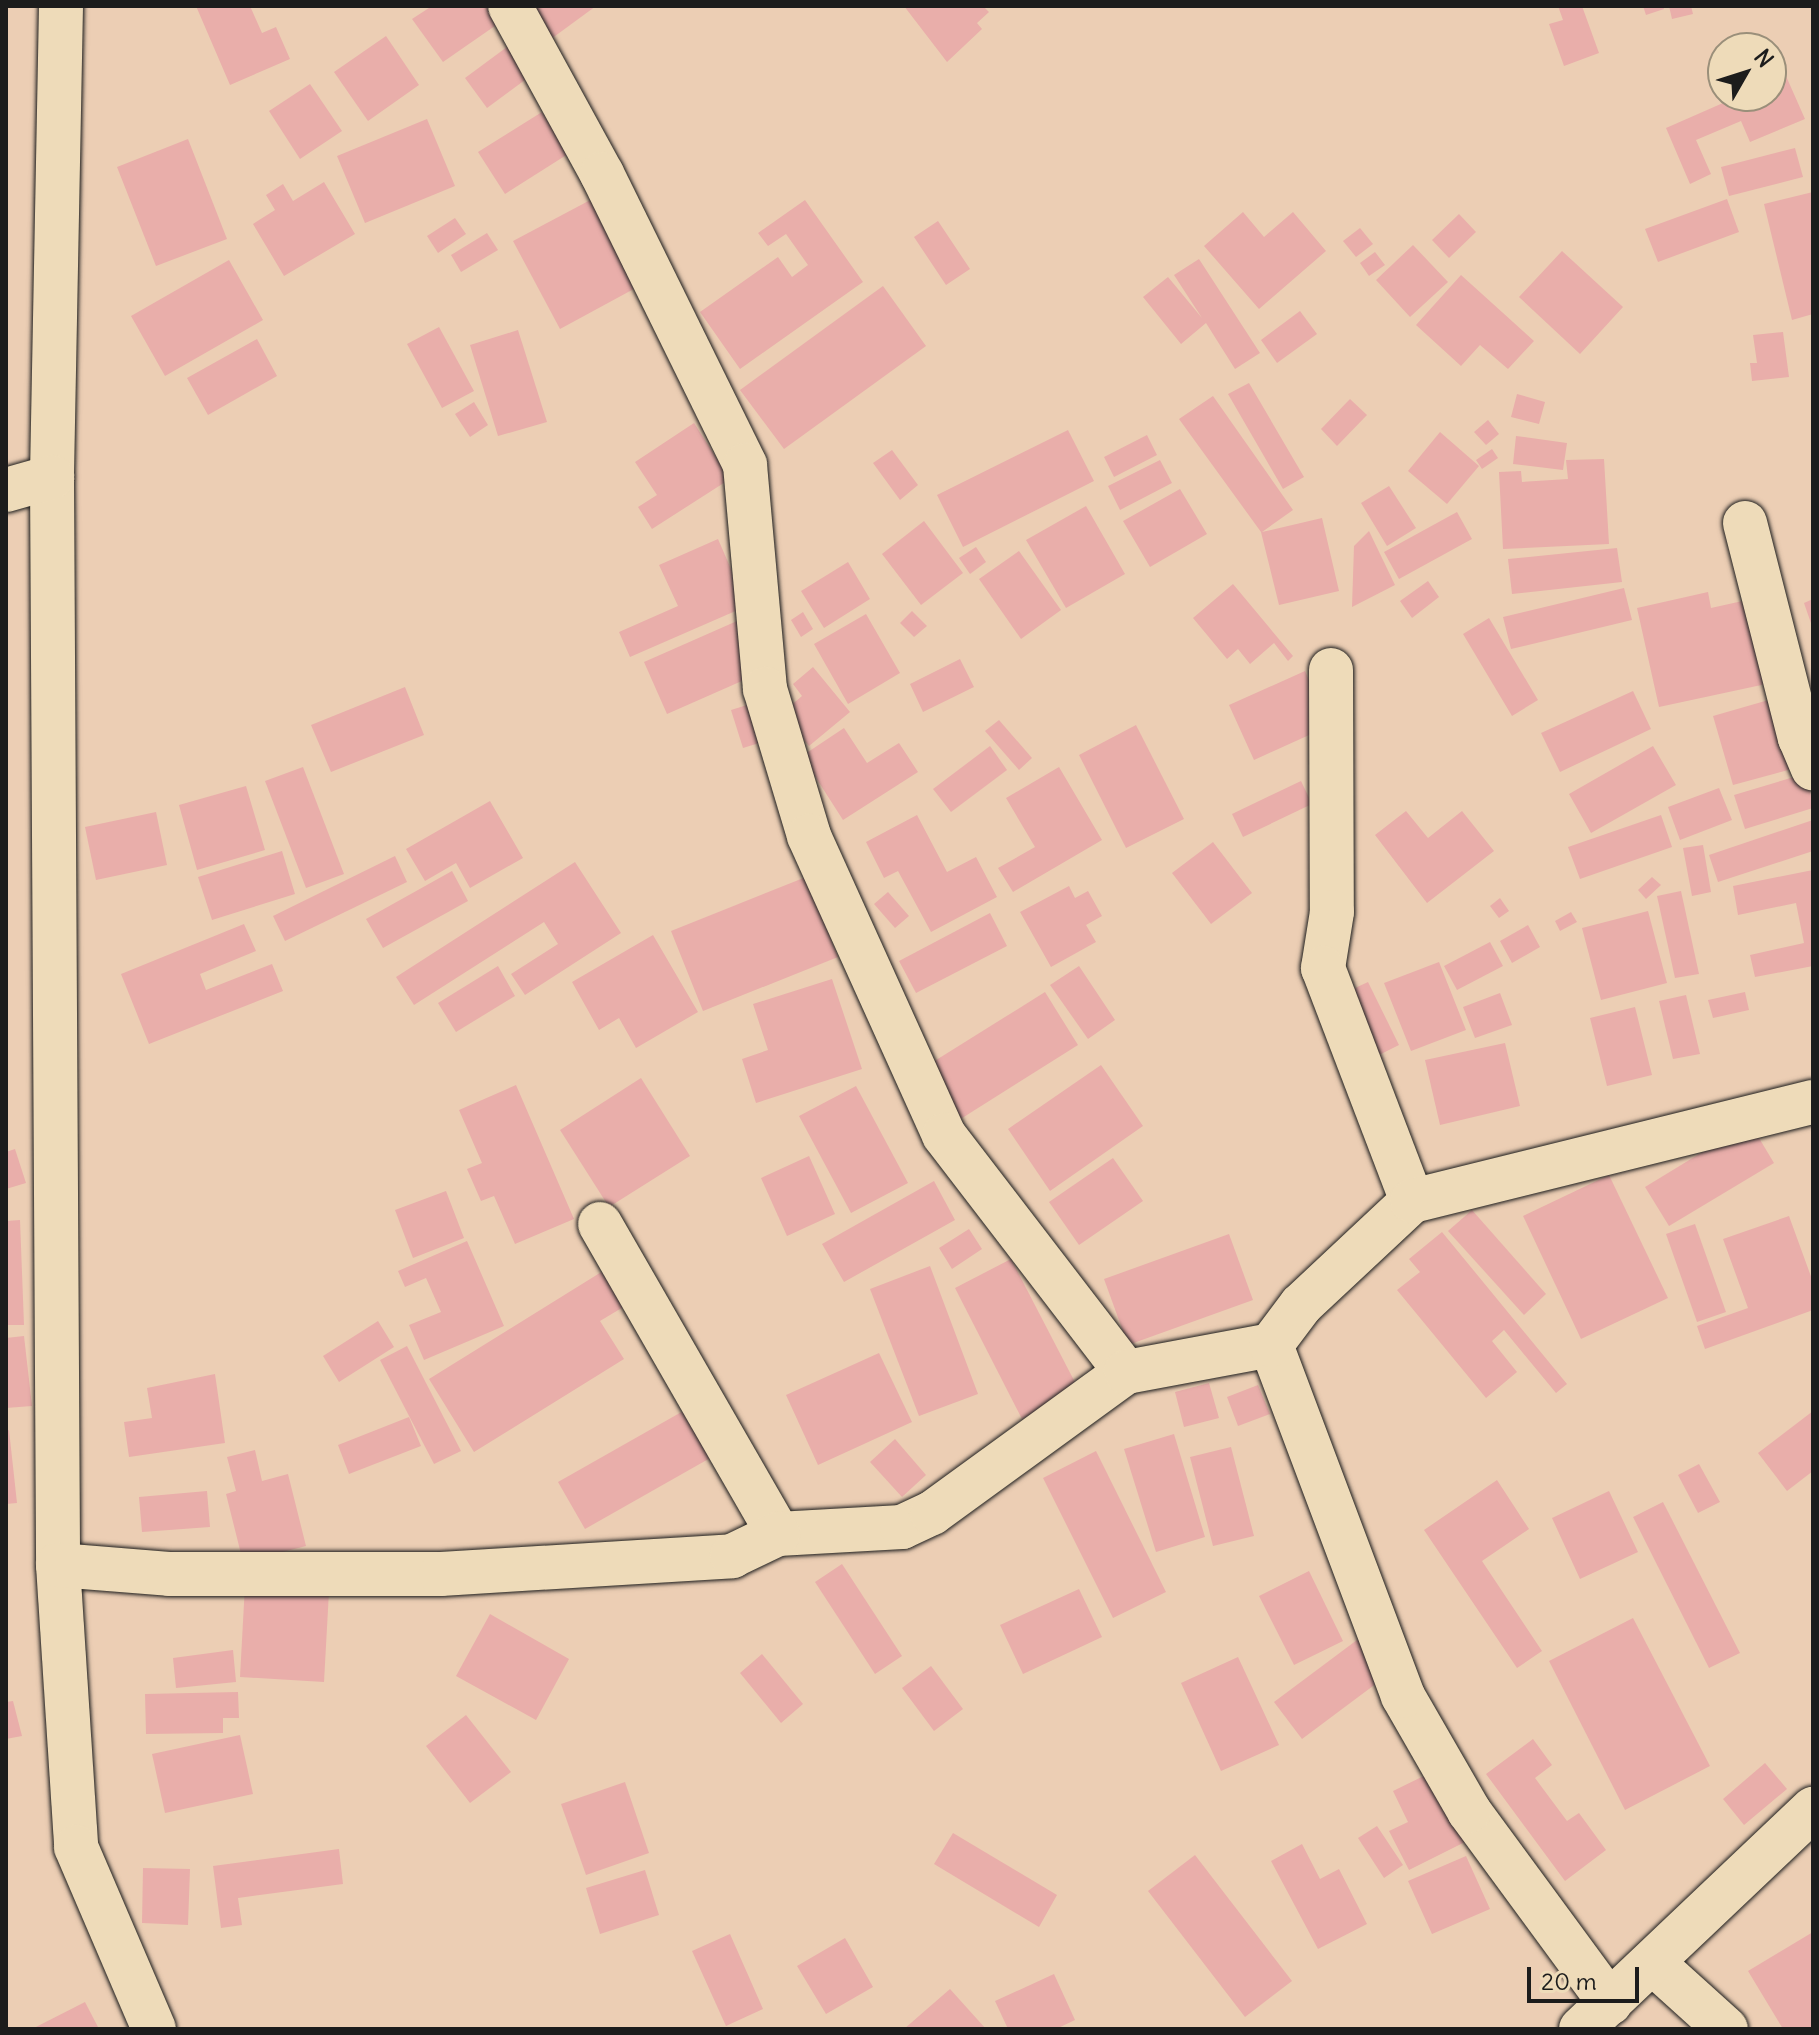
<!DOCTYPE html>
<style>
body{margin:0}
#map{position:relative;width:1819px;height:2035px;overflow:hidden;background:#ecceb4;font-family:Delius,sans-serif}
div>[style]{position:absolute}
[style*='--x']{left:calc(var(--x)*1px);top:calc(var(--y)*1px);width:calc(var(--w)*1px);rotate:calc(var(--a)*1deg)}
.building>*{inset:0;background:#e9aeaa}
.roads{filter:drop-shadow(0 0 2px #1c1c1c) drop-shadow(0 0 2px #1c1c1c)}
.minor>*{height:44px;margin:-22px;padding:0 22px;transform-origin:22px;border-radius:22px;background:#eedbb9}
span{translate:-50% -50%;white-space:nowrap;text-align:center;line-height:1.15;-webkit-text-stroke:8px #eedbb9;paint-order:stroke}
.frame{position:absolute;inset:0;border:8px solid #1c1c1c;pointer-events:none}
.north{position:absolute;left:1707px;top:32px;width:80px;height:80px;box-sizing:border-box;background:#eedbb9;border:2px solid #9a8f7a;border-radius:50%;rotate:51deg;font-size:22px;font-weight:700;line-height:32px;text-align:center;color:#1c1c1c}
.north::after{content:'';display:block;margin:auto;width:28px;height:36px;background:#1c1c1c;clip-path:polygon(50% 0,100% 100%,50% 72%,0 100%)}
.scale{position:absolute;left:1527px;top:1967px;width:112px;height:36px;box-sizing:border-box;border:4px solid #1c1c1c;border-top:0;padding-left:10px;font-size:24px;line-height:28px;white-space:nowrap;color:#1c1c1c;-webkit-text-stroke:6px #eedbb9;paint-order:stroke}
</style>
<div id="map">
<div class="building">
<i style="clip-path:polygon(196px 6px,250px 6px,262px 33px,276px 27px,290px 59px,230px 85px)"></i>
<i style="clip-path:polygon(432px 6px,492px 6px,502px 21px,443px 62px,412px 19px)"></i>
<i style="clip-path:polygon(536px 6px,596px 6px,551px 39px,530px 11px)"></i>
<i style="clip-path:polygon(904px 6px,983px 6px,989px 12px,977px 23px,982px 29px,947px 62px)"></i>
<i style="clip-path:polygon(1558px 6px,1582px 6px,1599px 53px,1564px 66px,1549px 24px,1563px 20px)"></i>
<i style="clip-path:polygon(1643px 6px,1663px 6px,1664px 9px,1646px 15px)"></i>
<i style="clip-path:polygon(1669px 6px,1691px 6px,1693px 14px,1672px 19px)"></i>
<i style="clip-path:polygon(386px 36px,419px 85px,368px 121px,334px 72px)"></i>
<i style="clip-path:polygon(511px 44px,533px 74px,487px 108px,465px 78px)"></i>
<i style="clip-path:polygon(1786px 76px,1805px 119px,1750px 142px,1741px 121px,1696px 140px,1711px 174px,1690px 184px,1666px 128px,1739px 96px,1771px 96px,1771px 82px)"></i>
<i style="clip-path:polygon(310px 84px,342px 131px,300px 159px,269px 111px)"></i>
<i style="clip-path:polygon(542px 112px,568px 154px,505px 194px,478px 152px)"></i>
<i style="clip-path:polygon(427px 119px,455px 186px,365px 223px,337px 156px)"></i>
<i style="clip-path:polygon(188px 139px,227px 239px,156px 266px,117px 167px)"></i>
<i style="clip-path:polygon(1795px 148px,1803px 177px,1729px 196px,1721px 167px)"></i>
<i style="clip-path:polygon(324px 182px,355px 234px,284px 276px,253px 224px,275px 210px,266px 195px,283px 184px,293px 201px)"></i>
<i style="clip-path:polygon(1813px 192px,1813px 314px,1792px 320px,1764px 204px)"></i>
<i style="clip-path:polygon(596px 197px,643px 284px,560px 329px,513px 241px)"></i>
<i style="clip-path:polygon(1727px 199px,1739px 232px,1658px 262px,1645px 229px)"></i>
<i style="clip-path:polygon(805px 200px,863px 282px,740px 369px,700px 312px,778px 257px,792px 277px,808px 265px,786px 234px,768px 246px,758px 233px)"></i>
<i style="clip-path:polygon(1243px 212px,1264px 237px,1293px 212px,1326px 251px,1259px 309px,1204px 246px)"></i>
<i style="clip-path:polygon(1459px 214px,1476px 232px,1449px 258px,1432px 240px)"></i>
<i style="clip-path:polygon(455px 218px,466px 234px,438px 253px,427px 236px)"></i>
<i style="clip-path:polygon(938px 221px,970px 269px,946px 285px,914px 237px)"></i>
<i style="clip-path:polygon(1360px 228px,1373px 244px,1356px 257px,1343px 241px)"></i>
<i style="clip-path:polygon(487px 233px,498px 250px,461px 272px,451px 255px)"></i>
<i style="clip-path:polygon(1413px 245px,1448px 282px,1410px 317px,1376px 280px)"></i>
<i style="clip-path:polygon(1562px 251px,1623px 307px,1580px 354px,1519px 297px)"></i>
<i style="clip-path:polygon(1375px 252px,1385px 265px,1369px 276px,1360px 263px)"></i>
<i style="clip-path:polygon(1199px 259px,1260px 353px,1235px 369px,1206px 323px,1181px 344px,1143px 297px,1168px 277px,1202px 318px,1174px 275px)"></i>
<i style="clip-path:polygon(229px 260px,263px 320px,165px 376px,131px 316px)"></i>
<i style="clip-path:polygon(1461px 275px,1534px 341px,1508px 369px,1480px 345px,1461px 366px,1416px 325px)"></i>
<i style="clip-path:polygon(883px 286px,926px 346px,784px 449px,740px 390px)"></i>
<i style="clip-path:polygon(1300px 311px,1317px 334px,1277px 363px,1261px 340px)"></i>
<i style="clip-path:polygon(439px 327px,474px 391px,442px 408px,407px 344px)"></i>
<i style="clip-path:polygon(518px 330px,547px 422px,498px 436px,470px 345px)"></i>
<i style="clip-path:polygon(1783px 332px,1789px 377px,1752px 381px,1750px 363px,1757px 363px,1753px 335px)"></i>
<i style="clip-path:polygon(257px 339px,277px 376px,208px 415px,187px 378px)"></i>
<i style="clip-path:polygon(1249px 383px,1304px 477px,1283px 489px,1228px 394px)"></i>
<i style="clip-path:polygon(1517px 394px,1545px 402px,1539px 424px,1511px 417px)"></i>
<i style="clip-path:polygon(1213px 396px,1293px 510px,1262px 532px,1322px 518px,1339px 591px,1279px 605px,1261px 532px,1179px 419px)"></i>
<i style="clip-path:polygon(1350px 399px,1367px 415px,1337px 446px,1321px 429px)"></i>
<i style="clip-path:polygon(474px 402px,488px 425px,470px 437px,455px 414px)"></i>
<i style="clip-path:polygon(1488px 420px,1499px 434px,1486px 445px,1474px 432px)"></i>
<i style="clip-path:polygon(694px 423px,730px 479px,652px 529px,638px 507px,657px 495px,635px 462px)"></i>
<i style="clip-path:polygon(1068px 430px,1094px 481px,963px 547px,937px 495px)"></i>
<i style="clip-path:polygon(1440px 432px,1479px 466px,1447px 504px,1408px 471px)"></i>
<i style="clip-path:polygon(1147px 435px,1157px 455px,1114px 477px,1104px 457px)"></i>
<i style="clip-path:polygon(1516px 436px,1567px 443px,1563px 470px,1513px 464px)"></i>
<i style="clip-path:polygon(1492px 449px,1498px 458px,1482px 469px,1476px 460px)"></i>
<i style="clip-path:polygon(892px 450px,918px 485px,900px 500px,873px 463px)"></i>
<i style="clip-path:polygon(1604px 459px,1609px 544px,1503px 549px,1499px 472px,1521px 471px,1522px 482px,1568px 479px,1566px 460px)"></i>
<i style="clip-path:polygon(1160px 460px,1172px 483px,1120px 510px,1108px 486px)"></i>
<i style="clip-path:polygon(1389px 486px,1416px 528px,1387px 546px,1361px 503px)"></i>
<i style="clip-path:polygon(1180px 489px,1207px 534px,1150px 567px,1123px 521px)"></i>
<i style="clip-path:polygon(1086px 506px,1125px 574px,1066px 608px,1026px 540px)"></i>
<i style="clip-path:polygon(1457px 512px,1472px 539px,1399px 579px,1384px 552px)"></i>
<i style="clip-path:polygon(924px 521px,963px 573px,921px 605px,882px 554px)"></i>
<i style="clip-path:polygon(1369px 531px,1395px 585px,1352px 607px,1354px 546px)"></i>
<i style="clip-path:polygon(718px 539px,747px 606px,630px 657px,619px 632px,678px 606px,659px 565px)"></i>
<i style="clip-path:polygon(976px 547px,986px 562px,970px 574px,959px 558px)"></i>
<i style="clip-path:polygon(1617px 548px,1622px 582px,1512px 594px,1508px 559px)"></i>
<i style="clip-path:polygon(1019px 551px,1061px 610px,1021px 639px,979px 579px)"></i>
<i style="clip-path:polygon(848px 562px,870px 599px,824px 628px,801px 591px)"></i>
<i style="clip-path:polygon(1428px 581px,1439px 597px,1412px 618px,1400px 601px)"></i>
<i style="clip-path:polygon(1233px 584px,1293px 656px,1288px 661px,1274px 643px,1250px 664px,1238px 649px,1227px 659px,1193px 618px)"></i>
<i style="clip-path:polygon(1624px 588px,1632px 620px,1511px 649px,1503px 617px)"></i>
<i style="clip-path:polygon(1708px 592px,1711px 608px,1747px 600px,1766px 684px,1659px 707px,1637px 608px)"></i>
<i style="clip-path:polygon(1813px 599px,1813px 629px,1804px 603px)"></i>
<i style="clip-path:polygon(912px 611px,927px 626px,914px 637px,900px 623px)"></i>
<i style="clip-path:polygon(803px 612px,813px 629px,801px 637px,791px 620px)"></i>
<i style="clip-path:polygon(866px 614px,900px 673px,848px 704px,814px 644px)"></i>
<i style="clip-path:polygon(1489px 618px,1538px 700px,1512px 716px,1463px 634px)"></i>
<i style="clip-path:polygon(737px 621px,760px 673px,667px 714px,644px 662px)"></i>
<i style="clip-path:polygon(960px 659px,974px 687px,923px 712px,910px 684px)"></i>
<i style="clip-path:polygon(813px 667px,850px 712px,809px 746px,782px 713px,802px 696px,793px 684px)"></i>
<i style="clip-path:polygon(1305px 671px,1329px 726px,1254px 760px,1229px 705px)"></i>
<i style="clip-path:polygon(405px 687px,424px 735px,331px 772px,311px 725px)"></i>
<i style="clip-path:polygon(1633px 691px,1651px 729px,1560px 772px,1541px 733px)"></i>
<i style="clip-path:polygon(1779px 697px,1799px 767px,1733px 785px,1713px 716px)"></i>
<i style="clip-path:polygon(760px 701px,772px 739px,743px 748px,731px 710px)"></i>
<i style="clip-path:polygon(999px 720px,1032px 758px,1019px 770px,985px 731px)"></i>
<i style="clip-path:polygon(1136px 725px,1184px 819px,1126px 848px,1079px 755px)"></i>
<i style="clip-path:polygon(844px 728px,867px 763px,899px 743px,918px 772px,843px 820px,802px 756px)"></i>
<i style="clip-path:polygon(990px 746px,1007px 770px,951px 812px,933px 789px)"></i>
<i style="clip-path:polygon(1653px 746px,1676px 785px,1591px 833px,1569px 794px)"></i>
<i style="clip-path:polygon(303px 767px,344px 874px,306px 888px,265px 781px)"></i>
<i style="clip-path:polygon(1059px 767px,1102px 840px,1013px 892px,998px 868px,1035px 847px,1006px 798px)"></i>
<i style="clip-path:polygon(1807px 773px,1813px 808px,1745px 829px,1734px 795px)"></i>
<i style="clip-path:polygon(1301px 781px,1312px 804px,1243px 837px,1232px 814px)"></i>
<i style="clip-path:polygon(246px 786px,265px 850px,197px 870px,179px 805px)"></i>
<i style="clip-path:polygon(1719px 788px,1732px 820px,1680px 840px,1668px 807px)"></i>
<i style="clip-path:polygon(490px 801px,523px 858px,470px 888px,456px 863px,425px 881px,406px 849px)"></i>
<i style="clip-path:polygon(1406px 811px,1428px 838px,1462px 811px,1494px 851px,1427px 903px,1375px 835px)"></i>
<i style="clip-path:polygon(156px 812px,167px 865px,96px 880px,85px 827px)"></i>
<i style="clip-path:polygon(917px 815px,947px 872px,976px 857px,997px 897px,931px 932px,898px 871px,884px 878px,866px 842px)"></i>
<i style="clip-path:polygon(1661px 815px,1672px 847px,1580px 879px,1568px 847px)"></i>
<i style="clip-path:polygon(1813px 820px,1813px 851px,1718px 882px,1709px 855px)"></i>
<i style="clip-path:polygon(1213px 842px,1252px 893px,1211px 924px,1172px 873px)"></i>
<i style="clip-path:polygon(1703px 845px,1711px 892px,1692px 896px,1683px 848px)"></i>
<i style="clip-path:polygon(282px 851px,295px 894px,212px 920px,198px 877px)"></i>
<i style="clip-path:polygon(395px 856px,407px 882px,285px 941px,273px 916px)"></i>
<i style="clip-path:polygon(575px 862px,621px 933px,525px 995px,511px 974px,558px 944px,544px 922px,414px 1005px,396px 977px)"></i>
<i style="clip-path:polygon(1813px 870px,1813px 966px,1755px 977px,1750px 955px,1804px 943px,1796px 903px,1738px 915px,1733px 886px)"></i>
<i style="clip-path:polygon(452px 871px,468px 901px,383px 948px,366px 919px)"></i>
<i style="clip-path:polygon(806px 877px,838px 957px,703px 1011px,671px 931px)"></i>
<i style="clip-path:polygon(1652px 877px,1661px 885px,1646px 899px,1638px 890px)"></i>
<i style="clip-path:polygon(1069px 886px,1075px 898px,1088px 891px,1102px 916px,1086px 925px,1096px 942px,1051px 967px,1020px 912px)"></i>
<i style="clip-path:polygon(1681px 891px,1699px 974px,1675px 978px,1657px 896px)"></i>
<i style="clip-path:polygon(888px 892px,909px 916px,895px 928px,874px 904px)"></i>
<i style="clip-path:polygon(1500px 898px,1509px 911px,1499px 918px,1490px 906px)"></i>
<i style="clip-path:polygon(1648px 911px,1667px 983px,1601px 1000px,1582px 928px)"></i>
<i style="clip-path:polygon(1571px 912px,1577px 922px,1560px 931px,1555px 921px)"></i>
<i style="clip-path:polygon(990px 913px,1007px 946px,916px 993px,899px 961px)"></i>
<i style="clip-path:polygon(244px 924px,256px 951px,200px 974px,206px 990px,272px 964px,283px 991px,149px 1044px,121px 974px)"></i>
<i style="clip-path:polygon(1528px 925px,1540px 947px,1512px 963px,1500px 941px)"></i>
<i style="clip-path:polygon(653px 935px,698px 1012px,636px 1048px,619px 1018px,599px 1030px,572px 982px)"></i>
<i style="clip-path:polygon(1490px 942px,1503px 966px,1457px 990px,1444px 966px)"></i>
<i style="clip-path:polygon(1439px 962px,1466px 1030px,1411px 1051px,1384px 983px)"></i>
<i style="clip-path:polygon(498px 966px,515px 996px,456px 1032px,438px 1003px)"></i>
<i style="clip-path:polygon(1079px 966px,1115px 1020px,1088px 1039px,1050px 985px)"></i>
<i style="clip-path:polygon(832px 979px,862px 1069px,756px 1103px,742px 1059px,768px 1050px,753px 1004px)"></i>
<i style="clip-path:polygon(1368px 982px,1399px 1045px,1371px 1059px,1340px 995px)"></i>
<i style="clip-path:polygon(1045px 992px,1078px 1045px,959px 1120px,925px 1067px)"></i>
<i style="clip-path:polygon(1745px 992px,1749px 1010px,1713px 1018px,1708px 1000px)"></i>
<i style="clip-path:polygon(1500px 993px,1512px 1025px,1475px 1038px,1463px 1007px)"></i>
<i style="clip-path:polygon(1686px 995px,1700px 1054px,1673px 1059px,1659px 1001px)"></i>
<i style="clip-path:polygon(1635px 1007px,1652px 1075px,1607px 1086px,1590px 1018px)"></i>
<i style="clip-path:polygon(1505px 1043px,1520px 1106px,1440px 1125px,1425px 1060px)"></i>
<i style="clip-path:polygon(1101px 1065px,1143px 1126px,1050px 1191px,1008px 1129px)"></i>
<i style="clip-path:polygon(641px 1078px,690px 1156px,609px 1207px,560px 1130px)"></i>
<i style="clip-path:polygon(516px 1085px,574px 1219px,515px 1244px,494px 1196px,481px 1201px,467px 1169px,482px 1163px,459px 1110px)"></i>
<i style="clip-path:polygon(856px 1086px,908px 1183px,851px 1213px,799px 1116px)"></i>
<i style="clip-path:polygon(1750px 1123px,1774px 1163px,1669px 1226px,1645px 1187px)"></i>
<i style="clip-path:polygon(15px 1149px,26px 1183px,6px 1189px,6px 1152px)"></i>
<i style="clip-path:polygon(809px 1156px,835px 1214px,787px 1236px,761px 1178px)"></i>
<i style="clip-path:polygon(1113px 1158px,1143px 1201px,1079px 1245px,1049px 1202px)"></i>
<i style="clip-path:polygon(1609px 1175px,1668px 1298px,1581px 1339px,1523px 1216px)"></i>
<i style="clip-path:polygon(934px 1181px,955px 1220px,844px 1282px,822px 1244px)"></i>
<i style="clip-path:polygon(446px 1191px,464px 1238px,413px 1258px,395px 1210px)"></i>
<i style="clip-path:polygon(1472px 1210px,1546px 1294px,1524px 1315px,1448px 1231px)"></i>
<i style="clip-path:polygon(1789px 1216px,1813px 1282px,1813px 1310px,1705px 1349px,1697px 1326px,1748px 1308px,1723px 1239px)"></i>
<i style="clip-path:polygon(20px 1220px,24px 1325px,6px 1325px,6px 1221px)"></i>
<i style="clip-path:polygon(1695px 1224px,1726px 1312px,1697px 1322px,1666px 1234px)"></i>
<i style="clip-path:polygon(969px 1229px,982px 1249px,952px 1269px,939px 1248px)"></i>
<i style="clip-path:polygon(1442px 1232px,1567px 1384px,1556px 1393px,1504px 1330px,1492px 1341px,1517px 1372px,1486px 1398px,1397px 1290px,1420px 1272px,1409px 1259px)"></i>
<i style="clip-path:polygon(1229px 1234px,1253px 1300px,1128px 1345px,1104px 1279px)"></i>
<i style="clip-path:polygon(467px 1241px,504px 1326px,424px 1360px,409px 1325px,441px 1312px,426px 1278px,405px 1287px,398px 1271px)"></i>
<i style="clip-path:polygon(1011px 1259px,1079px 1390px,1022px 1419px,955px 1288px)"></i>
<i style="clip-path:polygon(930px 1266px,978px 1394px,919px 1416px,870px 1289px)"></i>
<i style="clip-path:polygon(603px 1271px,625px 1306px,600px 1321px,624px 1359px,474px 1452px,429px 1379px)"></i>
<i style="clip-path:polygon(378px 1321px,394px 1347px,339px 1382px,323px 1356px)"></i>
<i style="clip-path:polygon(24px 1336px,32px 1406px,6px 1408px,6px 1338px)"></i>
<i style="clip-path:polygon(407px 1346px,461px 1451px,434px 1464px,380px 1360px)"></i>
<i style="clip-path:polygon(879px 1353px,912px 1422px,818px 1465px,786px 1395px)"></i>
<i style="clip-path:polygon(215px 1374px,225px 1443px,129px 1457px,124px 1422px,152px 1418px,147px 1388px)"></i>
<i style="clip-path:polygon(1209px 1383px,1219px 1418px,1184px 1427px,1175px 1392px)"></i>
<i style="clip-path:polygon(1258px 1385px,1270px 1414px,1238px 1426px,1227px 1397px)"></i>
<i style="clip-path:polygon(685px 1410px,712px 1457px,585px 1529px,558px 1482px)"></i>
<i style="clip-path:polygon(1813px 1411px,1813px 1471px,1787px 1491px,1758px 1453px)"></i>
<i style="clip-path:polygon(409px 1417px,421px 1446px,349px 1474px,338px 1445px)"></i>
<i style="clip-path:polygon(9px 1430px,17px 1503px,6px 1504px,6px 1431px)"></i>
<i style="clip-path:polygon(1174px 1434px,1205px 1537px,1156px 1552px,1124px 1449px)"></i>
<i style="clip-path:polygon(895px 1439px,926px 1475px,902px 1497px,870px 1462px)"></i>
<i style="clip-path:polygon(1231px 1447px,1254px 1536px,1213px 1546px,1190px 1457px)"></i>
<i style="clip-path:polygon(255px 1450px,262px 1481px,288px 1474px,306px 1546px,243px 1562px,226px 1494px,236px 1491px,227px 1457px)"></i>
<i style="clip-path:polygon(1096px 1451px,1166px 1592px,1113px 1618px,1043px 1478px)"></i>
<i style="clip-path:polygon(1699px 1464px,1720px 1502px,1698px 1513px,1678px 1475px)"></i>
<i style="clip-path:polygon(1497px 1480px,1529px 1529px,1482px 1561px,1542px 1651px,1517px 1668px,1424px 1530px)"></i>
<i style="clip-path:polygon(207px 1491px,210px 1527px,142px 1532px,139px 1497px)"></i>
<i style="clip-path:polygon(1609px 1491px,1638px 1552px,1580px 1579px,1552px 1518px)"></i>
<i style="clip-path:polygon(1663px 1502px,1740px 1653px,1709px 1668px,1633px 1517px)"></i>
<i style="clip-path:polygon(842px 1564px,902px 1656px,875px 1674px,815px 1582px)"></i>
<i style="clip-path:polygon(1309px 1571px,1343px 1641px,1294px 1665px,1259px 1596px)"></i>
<i style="clip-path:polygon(245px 1585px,329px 1591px,324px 1682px,240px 1677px)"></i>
<i style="clip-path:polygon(1079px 1589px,1102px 1637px,1023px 1674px,1000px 1625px)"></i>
<i style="clip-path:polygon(490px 1614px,569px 1659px,536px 1720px,456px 1676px)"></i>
<i style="clip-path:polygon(1633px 1618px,1710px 1766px,1625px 1810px,1549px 1661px)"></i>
<i style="clip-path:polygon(1361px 1637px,1389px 1674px,1302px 1739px,1274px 1702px)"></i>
<i style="clip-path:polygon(233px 1650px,236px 1682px,176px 1688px,173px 1658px)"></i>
<i style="clip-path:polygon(762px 1654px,803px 1704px,781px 1723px,740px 1673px)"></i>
<i style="clip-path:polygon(1238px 1657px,1279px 1745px,1221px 1771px,1181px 1683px)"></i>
<i style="clip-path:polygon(931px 1666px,963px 1709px,934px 1731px,902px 1688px)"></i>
<i style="clip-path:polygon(238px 1692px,239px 1718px,223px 1718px,223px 1733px,146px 1734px,145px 1694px)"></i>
<i style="clip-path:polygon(13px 1701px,22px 1736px,6px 1739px,6px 1702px)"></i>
<i style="clip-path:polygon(466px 1715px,511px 1772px,470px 1803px,426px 1746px)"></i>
<i style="clip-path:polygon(240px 1735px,253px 1794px,165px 1813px,152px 1754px)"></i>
<i style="clip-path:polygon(1533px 1739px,1552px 1765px,1535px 1778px,1567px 1821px,1579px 1813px,1606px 1850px,1565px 1881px,1486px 1774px)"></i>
<i style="clip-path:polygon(1765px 1763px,1787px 1789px,1744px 1825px,1723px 1799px)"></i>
<i style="clip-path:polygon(1436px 1770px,1471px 1839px,1409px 1870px,1389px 1831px,1408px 1822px,1393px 1791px)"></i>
<i style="clip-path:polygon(625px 1782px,649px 1853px,586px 1875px,561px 1804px)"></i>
<i style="clip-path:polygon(1377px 1826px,1403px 1865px,1384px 1878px,1358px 1838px)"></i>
<i style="clip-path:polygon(953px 1833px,1057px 1895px,1039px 1927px,934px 1864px)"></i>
<i style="clip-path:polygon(1302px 1844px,1320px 1879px,1339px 1869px,1367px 1924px,1318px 1949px,1271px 1861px)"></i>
<i style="clip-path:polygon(339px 1849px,343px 1884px,238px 1898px,242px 1925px,221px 1928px,213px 1866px)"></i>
<i style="clip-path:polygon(1195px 1855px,1292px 1981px,1245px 2017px,1148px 1891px)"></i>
<i style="clip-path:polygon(1466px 1856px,1490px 1909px,1432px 1934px,1408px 1881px)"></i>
<i style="clip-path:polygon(143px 1868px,190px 1869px,188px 1925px,142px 1923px)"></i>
<i style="clip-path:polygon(645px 1870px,659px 1915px,600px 1934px,586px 1888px)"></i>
<i style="clip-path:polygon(1813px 1932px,1813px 2029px,1783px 2029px,1748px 1971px)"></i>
<i style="clip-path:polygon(730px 1934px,763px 2009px,726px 2026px,692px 1951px)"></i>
<i style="clip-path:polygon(845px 1938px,873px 1987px,826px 2014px,797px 1966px)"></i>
<i style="clip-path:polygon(1054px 1974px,1075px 2020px,1056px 2029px,1008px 2029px,995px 2001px)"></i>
<i style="clip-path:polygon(950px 1989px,986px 2029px,904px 2029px)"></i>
<i style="clip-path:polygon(85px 2002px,99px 2029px,32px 2029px)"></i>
</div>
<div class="roads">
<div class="minor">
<i style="--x:61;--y:6;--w:471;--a:91.1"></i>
<i style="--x:52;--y:477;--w:1088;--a:89.68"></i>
<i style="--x:58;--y:1565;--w:283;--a:86.3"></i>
<i style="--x:76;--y:1847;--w:198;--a:66.8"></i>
<i style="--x:510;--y:6;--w:192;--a:61.3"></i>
<i style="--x:602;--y:174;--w:324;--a:63.8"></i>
<i style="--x:745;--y:465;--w:225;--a:84.9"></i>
<i style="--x:765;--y:689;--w:153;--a:73.3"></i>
<i style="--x:809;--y:836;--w:328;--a:65.7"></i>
<i style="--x:944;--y:1135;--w:299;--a:52.5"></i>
<i style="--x:6;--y:490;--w:48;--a:-15.8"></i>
<i style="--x:1745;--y:523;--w:222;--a:75.7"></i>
<i style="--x:1800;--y:738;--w:33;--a:67"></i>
<i style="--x:1331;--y:670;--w:242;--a:89.8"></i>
<i style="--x:1332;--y:912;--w:57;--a:99.1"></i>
<i style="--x:1323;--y:968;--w:249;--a:69.1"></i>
<i style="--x:600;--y:1224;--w:357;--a:60.1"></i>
<i style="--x:778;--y:1534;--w:124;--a:-3.2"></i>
<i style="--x:902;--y:1527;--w:33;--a:-25"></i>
<i style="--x:932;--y:1513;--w:240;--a:-36"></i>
<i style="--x:1126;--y:1372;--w:147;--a:-10.5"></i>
<i style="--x:58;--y:1565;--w:111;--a:4.6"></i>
<i style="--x:169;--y:1574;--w:272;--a:0"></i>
<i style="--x:441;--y:1574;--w:292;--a:-3.5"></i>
<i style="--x:732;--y:1556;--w:51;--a:-25.6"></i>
<i style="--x:1654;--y:1964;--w:97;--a:42.1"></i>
<i style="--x:1610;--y:2003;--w:238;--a:-126.3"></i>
<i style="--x:1469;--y:1811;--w:133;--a:-119.9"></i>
<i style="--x:1403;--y:1696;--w:375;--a:-110.6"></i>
<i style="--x:1271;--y:1345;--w:50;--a:-53.1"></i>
<i style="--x:1301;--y:1305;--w:152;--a:-43.1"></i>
<i style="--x:1412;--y:1201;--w:413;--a:-13.9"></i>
<i style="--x:1581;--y:2029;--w:320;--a:-43.5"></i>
</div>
</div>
<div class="frame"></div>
<div class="north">N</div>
<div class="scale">20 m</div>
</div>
